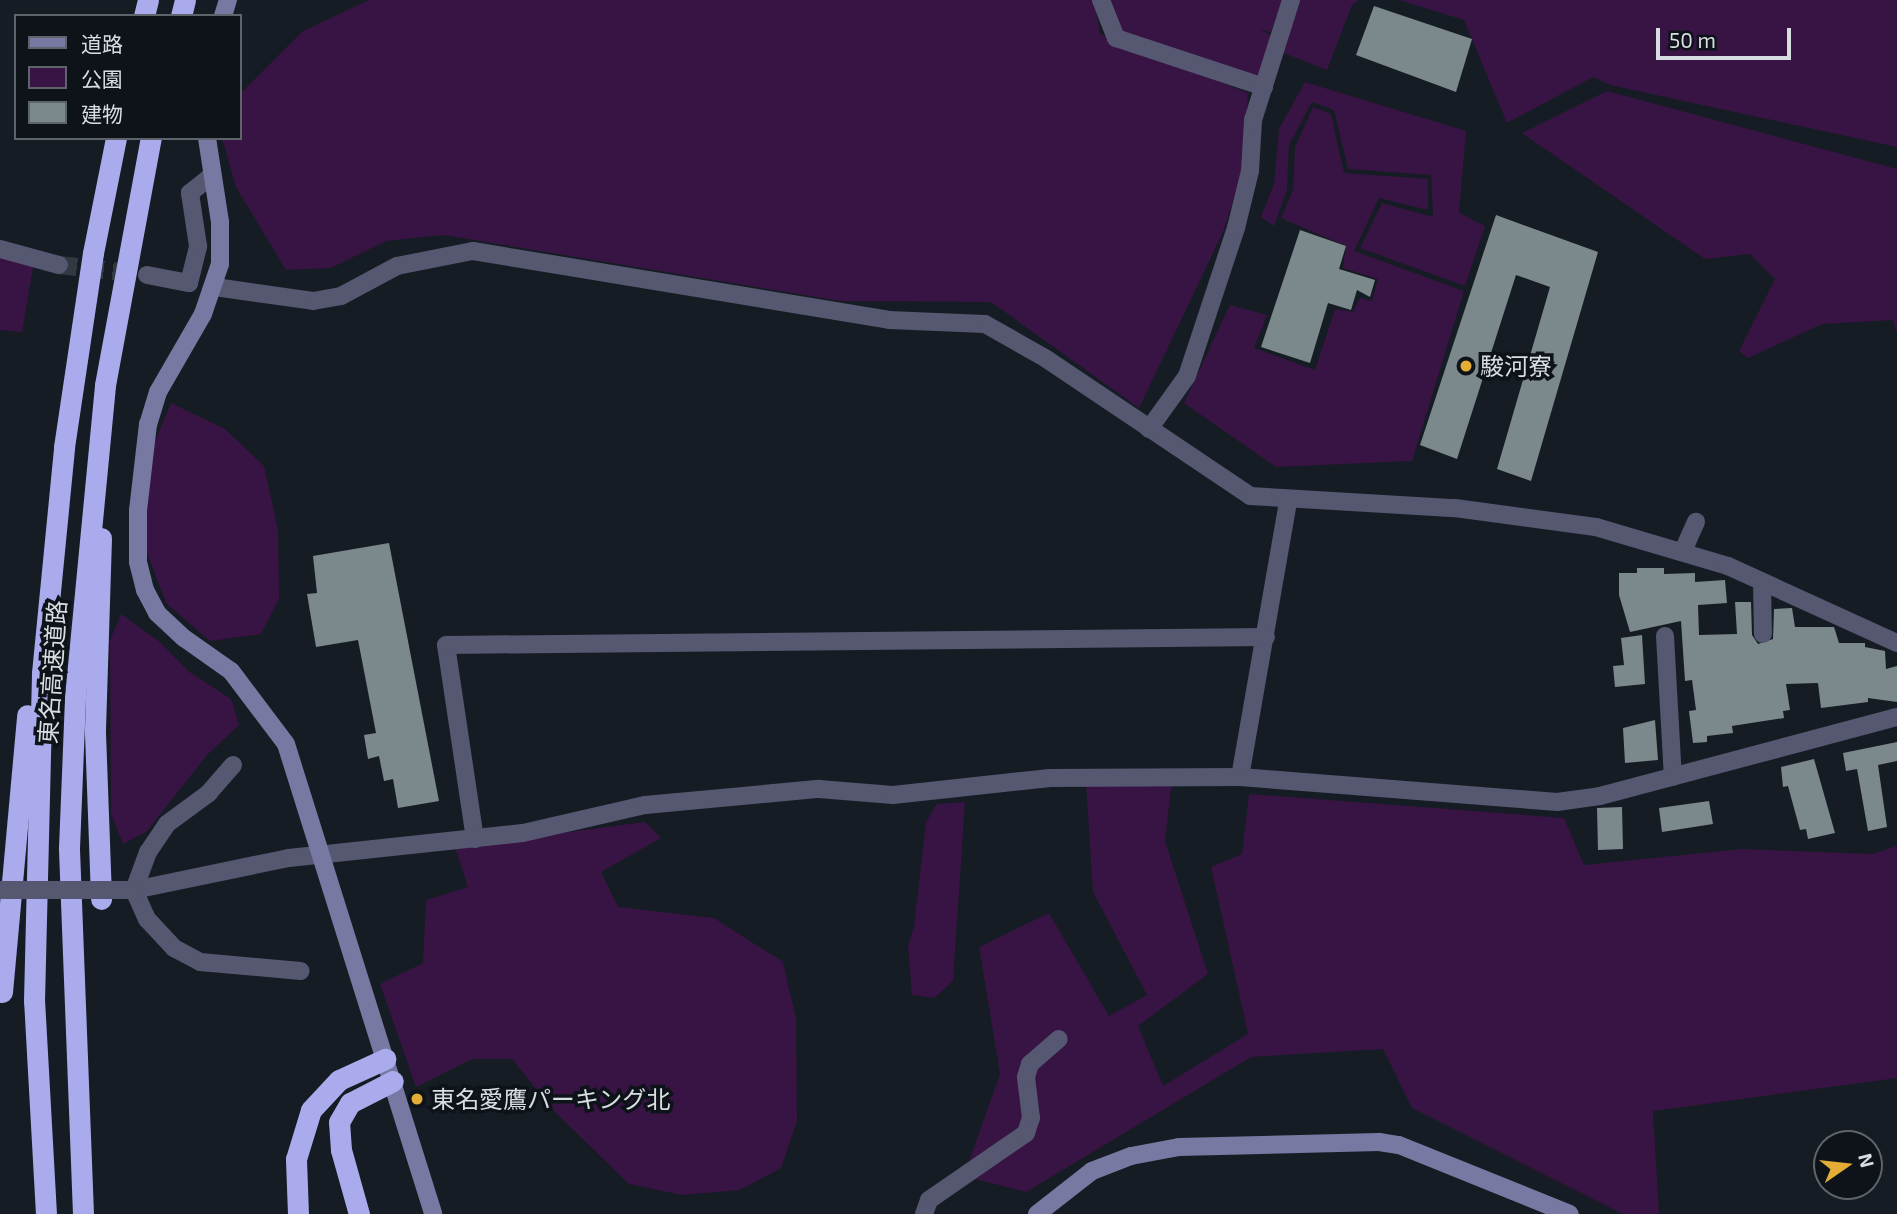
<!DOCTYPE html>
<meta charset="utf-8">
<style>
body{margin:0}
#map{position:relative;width:1897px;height:1214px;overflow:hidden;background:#161c23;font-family:"Exo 2","Noto Sans JP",sans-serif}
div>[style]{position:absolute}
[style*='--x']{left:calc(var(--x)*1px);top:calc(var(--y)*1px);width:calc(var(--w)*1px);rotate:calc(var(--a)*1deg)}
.green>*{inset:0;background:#371443}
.building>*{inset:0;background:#7b888c}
.street-tunnel>*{height:18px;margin-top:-9px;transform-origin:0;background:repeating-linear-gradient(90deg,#333940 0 18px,transparent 0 27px)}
.street>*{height:18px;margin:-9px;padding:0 9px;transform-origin:9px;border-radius:9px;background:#565771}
.secondary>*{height:18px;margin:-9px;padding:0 9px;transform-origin:9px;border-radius:9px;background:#7879a3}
.highway>*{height:21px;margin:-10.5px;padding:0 10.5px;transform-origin:10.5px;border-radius:10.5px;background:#aaabec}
.street-bridge>*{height:18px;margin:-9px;padding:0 9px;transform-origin:9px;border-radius:9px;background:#565771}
.dots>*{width:19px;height:19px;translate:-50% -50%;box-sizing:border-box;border:4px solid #0d1319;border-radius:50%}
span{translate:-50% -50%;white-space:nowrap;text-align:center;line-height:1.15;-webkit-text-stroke:7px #0d1319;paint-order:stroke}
.poi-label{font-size:24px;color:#d8dde1}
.left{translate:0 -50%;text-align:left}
.street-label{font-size:24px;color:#d8dde1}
.legend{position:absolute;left:14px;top:14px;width:228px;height:126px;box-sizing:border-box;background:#0d1319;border:2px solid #5e6469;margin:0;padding:9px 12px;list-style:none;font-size:21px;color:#d8dde1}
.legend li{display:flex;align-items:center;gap:14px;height:35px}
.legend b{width:35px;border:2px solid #5e6469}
.north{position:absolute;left:1813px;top:1130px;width:70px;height:70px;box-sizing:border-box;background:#0d1319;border:2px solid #5e6469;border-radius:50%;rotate:76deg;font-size:19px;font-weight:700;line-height:28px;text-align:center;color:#d8dde1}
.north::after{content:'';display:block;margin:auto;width:24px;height:32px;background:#e4ad35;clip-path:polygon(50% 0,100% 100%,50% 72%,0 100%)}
.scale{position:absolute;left:1656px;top:28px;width:135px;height:32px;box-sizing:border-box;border:4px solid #d8dde1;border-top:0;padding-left:9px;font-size:21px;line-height:24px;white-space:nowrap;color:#d8dde1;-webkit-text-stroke:5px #0d1319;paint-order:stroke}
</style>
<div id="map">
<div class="green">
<i style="clip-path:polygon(369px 0,1094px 0,1100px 34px,1248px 93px,1242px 173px,1223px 232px,1139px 408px,991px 302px,841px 301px,443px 235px,386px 241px,331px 268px,286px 270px,236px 187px,222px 138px,240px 138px,240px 94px,303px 31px)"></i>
<i style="clip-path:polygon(1099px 0,1282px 0,1271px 32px,1258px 29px,1276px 37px,1256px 91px,1116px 38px)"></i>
<i style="clip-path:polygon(1296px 0,1359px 0,1352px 5px,1327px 70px,1281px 52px)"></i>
<i style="clip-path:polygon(1399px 0,1897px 0,1897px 147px,1610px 85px,1593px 77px,1507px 123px,1464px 20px)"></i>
<i style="clip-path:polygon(1305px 82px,1466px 131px,1459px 213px,1485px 226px,1465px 286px,1360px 248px,1382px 203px,1433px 217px,1431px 175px,1348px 169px,1334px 110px,1312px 102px,1289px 145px,1287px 190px,1274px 226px,1261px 217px,1274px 184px,1279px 129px)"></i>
<i style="clip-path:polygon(1607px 91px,1897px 169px,1897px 333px,1893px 320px,1822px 324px,1748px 358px,1739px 351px,1775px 279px,1750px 254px,1705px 259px,1522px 133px)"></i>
<i style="clip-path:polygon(1313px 107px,1331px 114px,1344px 173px,1428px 179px,1428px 210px,1379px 198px,1354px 251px,1464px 291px,1412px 461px,1276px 467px,1184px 403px,1230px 305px,1267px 315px,1254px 348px,1315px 370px,1335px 309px,1353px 312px,1360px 298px,1372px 301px,1378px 279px,1343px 268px,1346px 246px,1281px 218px,1293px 190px,1295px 147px)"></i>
<i style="clip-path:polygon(0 247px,33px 268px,22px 332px,0 330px)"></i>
<i style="clip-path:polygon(171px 403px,225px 429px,264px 466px,278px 530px,279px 599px,261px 634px,210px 641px,166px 603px,146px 550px,149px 456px)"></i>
<i style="clip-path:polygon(121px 614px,161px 643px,188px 671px,231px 699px,239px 725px,207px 755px,146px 832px,123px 844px,111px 814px,110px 640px)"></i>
<i style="clip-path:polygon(1172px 780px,1165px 841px,1208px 974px,1138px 1026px,1163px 1086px,1248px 1034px,1211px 867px,1242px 854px,1249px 794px,1564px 818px,1584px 865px,1742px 849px,1872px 854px,1897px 846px,1897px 1078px,1653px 1111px,1659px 1214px,1623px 1214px,1412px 1108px,1383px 1049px,1251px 1057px,1026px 1192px,964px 1176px,1000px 1074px,979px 947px,1049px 913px,1109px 1016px,1147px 995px,1093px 892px,1086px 783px)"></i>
<i style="clip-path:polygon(965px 802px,953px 981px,934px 998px,912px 995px,908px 946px,914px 926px,926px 822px,937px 804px)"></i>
<i style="clip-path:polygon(645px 822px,661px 838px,601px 872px,618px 907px,714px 918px,783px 962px,796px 1019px,797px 1121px,781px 1168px,740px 1190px,682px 1195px,629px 1184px,554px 1111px,512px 1059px,472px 1059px,416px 1087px,380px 984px,423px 963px,426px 900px,468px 887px,455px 847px)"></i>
</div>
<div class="building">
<i style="clip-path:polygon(1374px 6px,1472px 39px,1456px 92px,1356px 55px)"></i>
<i style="clip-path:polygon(1496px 215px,1598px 252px,1531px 481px,1497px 469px,1550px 287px,1516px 275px,1457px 459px,1420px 445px)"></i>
<i style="clip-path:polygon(1300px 230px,1346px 246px,1339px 269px,1375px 280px,1370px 297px,1357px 290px,1351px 310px,1328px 303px,1310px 363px,1261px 347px)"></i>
<i style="clip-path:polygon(389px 543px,439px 801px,398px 808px,393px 779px,384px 781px,379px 756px,368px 759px,364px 735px,376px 733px,358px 640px,316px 647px,307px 594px,317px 593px,313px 556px)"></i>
<i style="clip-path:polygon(1637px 568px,1664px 568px,1664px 574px,1695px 573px,1695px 582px,1725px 580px,1727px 603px,1698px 605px,1699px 635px,1737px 634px,1735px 602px,1751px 602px,1752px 635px,1758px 644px,1773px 639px,1774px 609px,1792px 608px,1795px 627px,1834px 627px,1839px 643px,1865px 643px,1865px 647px,1885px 651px,1886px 669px,1897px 666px,1897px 702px,1868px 698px,1868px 702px,1821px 708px,1818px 683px,1786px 684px,1790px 710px,1783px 711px,1784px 718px,1732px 726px,1733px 733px,1707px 736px,1707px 742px,1693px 743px,1689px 711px,1696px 710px,1692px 680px,1685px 681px,1681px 621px,1630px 632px,1619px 595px,1619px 573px,1637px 573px)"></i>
<i style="clip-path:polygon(1642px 635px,1645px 684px,1615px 687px,1613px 666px,1624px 665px,1621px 638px)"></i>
<i style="clip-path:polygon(1655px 720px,1658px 760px,1625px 763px,1623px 728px)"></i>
<i style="clip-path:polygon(1897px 742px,1897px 761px,1878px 765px,1887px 827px,1868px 831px,1857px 769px,1846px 771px,1843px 753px)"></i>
<i style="clip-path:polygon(1814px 759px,1835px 833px,1808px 839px,1806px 829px,1800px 830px,1788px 786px,1783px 787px,1781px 767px)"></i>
<i style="clip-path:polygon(1709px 801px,1713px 824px,1662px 832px,1659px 808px)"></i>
<i style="clip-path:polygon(1622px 807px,1623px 849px,1598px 850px,1597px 808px)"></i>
</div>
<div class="street-tunnel">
<i style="--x:59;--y:265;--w:81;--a:6.4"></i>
</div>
<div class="street">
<i style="--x:1101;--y:0;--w:41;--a:68.5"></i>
<i style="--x:1116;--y:38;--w:156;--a:18.3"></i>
<i style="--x:0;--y:249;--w:61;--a:15.2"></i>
<i style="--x:147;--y:275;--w:43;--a:10.8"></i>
<i style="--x:189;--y:283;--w:38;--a:-76"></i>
<i style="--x:198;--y:246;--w:54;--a:-98.6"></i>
<i style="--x:190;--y:193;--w:28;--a:-39"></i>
<i style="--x:215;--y:287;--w:99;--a:8.1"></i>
<i style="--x:313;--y:301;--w:28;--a:-10"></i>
<i style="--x:341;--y:296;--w:64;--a:-28.2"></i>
<i style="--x:397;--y:266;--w:77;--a:-11.2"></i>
<i style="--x:473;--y:251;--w:422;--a:9.4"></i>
<i style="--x:889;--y:320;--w:96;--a:2.4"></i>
<i style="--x:985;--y:324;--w:69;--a:29.5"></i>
<i style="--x:1045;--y:358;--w:247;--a:33.9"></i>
<i style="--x:1250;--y:496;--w:205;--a:3.4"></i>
<i style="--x:1455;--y:508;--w:142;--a:7.7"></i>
<i style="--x:1596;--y:527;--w:138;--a:16.5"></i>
<i style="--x:1728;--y:566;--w:186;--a:24.5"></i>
<i style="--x:1149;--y:429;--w:65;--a:-54.4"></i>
<i style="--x:1187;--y:376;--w:156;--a:-71.7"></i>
<i style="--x:1236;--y:228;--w:59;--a:-76.2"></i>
<i style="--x:1250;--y:171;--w:51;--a:-86.6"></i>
<i style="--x:1253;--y:120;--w:126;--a:-72.4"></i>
<i style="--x:1683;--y:551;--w:32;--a:-66"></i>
<i style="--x:1762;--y:583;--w:51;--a:88.9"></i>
<i style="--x:1665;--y:636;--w:141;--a:86.8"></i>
<i style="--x:233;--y:765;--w:37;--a:131"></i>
<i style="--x:209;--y:793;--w:52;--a:143.6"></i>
<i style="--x:167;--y:824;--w:34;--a:124"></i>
<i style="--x:148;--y:852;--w:40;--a:110.2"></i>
<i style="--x:134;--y:890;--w:32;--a:66"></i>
<i style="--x:147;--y:919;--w:40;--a:47"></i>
<i style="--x:174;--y:948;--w:30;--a:28"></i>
<i style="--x:200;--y:962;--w:101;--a:5.1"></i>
<i style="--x:1240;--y:777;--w:280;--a:-80.1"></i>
<i style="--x:475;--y:839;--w:196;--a:-98.5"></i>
<i style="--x:446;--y:645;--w:820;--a:-0.56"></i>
<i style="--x:134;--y:890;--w:158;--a:-11.7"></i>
<i style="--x:289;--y:858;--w:235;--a:-6.1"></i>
<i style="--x:523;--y:833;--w:125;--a:-12.9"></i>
<i style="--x:645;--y:805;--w:175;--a:-5.3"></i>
<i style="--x:819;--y:789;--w:74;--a:4.6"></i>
<i style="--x:893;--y:795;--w:158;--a:-6.2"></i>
<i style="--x:1050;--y:778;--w:190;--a:-0.3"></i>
<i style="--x:1240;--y:777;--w:318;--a:4.5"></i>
<i style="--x:1557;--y:802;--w:43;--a:-7.9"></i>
<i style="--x:1600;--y:796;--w:307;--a:-14.9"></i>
<i style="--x:924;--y:1214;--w:15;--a:-70"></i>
<i style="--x:929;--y:1200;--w:118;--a:-34.6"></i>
<i style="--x:1026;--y:1133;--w:16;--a:-72"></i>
<i style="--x:1031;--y:1118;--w:41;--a:-97"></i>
<i style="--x:1026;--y:1077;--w:14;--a:-73"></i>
<i style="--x:1030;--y:1064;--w:38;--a:-41"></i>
</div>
<div class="secondary">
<i style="--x:223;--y:16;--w:17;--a:-73"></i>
<i style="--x:207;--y:138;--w:85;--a:81.2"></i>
<i style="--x:220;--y:222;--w:42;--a:90"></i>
<i style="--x:220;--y:264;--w:53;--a:108.8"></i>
<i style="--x:203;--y:314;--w:90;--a:120"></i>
<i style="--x:158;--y:392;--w:34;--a:107"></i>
<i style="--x:148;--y:424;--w:87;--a:96.6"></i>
<i style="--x:138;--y:510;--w:52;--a:90"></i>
<i style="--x:138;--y:562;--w:29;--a:76"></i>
<i style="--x:145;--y:590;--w:26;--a:62"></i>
<i style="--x:157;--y:613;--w:37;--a:43"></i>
<i style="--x:184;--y:638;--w:57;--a:35.1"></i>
<i style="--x:231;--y:671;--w:91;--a:53"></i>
<i style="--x:286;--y:744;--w:492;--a:72.6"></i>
<i style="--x:1037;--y:1214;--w:70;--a:-38"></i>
<i style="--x:1092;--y:1171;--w:42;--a:-21"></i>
<i style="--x:1131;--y:1156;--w:49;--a:-10.6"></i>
<i style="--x:1179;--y:1147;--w:200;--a:-1.4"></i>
<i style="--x:1379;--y:1142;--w:20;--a:9"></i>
<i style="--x:1399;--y:1145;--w:184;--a:22"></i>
</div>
<div class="highway">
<i style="--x:144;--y:16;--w:16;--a:-76"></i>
<i style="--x:181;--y:16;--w:16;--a:-76"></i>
<i style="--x:101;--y:538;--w:195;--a:91.8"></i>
<i style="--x:95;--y:733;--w:166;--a:87.9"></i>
<i style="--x:2;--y:992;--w:278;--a:-84.8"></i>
<i style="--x:46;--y:1214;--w:213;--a:-93.2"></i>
<i style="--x:34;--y:1001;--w:328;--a:-88.6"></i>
<i style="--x:42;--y:673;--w:227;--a:-84.4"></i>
<i style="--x:64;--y:447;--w:196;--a:-81.5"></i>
<i style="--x:93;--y:253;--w:117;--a:-78.7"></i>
<i style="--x:83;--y:1214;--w:366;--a:-92.2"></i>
<i style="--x:69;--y:848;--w:151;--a:-87.7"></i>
<i style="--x:75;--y:697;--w:313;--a:-84.5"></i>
<i style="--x:105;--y:385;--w:251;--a:-79.5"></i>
<i style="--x:298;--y:1214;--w:55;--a:-92.1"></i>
<i style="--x:296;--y:1159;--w:51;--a:-73"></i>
<i style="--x:311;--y:1110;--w:41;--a:-47"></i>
<i style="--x:339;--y:1080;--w:51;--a:-24.5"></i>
<i style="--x:359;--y:1214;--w:66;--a:-105.7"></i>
<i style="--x:341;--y:1150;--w:28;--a:-94"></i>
<i style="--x:339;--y:1122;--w:22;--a:-60"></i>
<i style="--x:350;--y:1103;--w:48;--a:-27.1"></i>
</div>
<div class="street-bridge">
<i style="--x:0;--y:890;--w:134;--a:0"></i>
</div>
<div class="dots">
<i style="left:1466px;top:366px;background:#e4ad35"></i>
<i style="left:417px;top:1099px;background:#e4ad35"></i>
</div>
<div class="poi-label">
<span class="left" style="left:1480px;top:366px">駿河寮</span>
<span class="left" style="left:431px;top:1099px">東名愛鷹パーキング北</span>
</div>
<div class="street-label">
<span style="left:52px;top:672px;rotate:-86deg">東名高速道路</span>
</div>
<ul class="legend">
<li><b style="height:9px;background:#7879a3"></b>道路</li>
<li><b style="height:19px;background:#371443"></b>公園</li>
<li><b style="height:19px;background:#7b888c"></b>建物</li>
</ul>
<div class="north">N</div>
<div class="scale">50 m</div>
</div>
